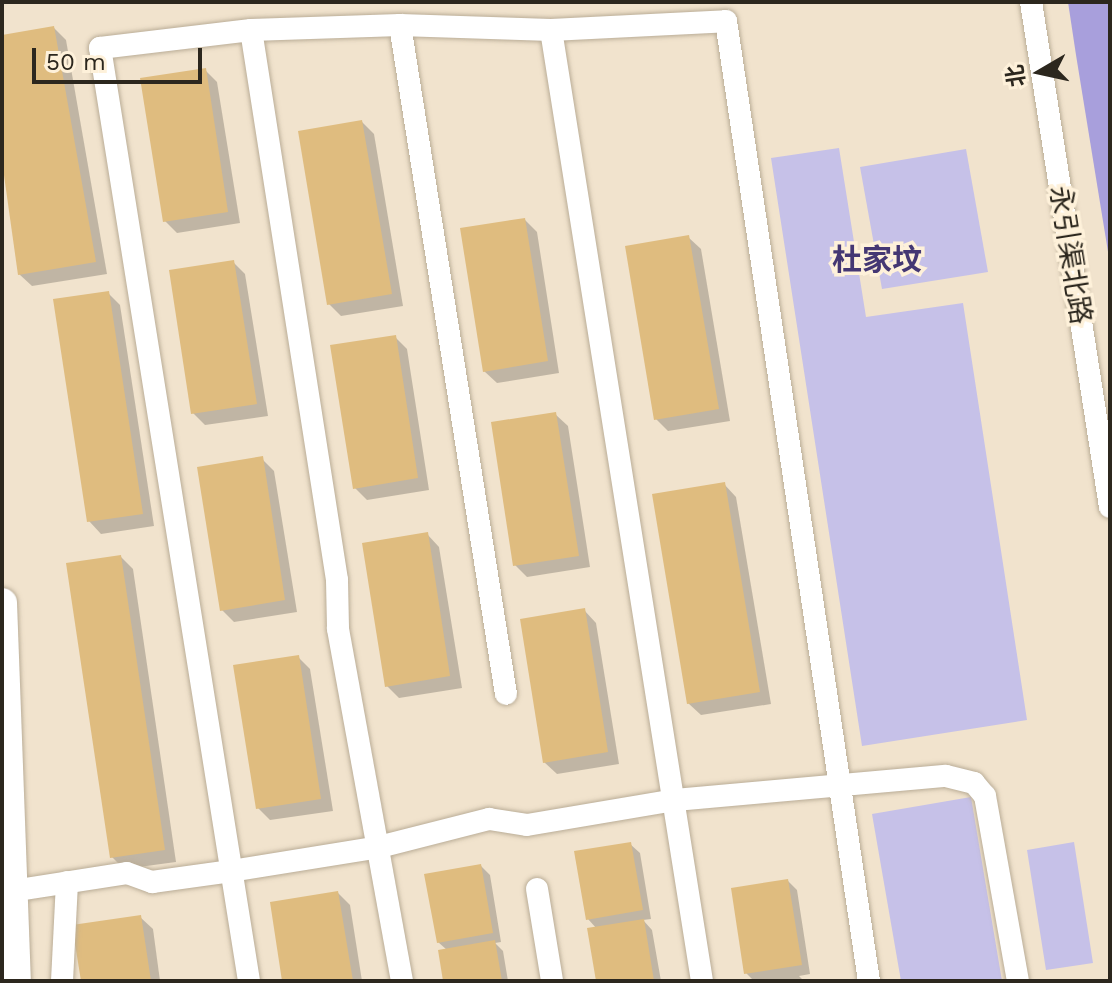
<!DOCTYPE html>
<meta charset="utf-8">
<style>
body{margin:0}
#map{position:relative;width:1112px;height:983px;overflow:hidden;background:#f1e3cd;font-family:"Work Sans","Noto Sans SC",sans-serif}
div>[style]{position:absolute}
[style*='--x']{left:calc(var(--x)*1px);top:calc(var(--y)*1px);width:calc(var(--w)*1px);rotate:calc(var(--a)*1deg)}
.green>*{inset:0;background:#c6c1e8}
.water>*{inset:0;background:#a89fdc}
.shadow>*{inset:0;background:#0003}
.building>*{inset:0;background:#dfbc7f}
.roads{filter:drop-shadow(0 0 2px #baad97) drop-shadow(0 0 2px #baad97)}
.street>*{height:22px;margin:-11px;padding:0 11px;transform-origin:11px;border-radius:11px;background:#fff}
.secondary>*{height:30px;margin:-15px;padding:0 15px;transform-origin:15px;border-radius:15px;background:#fff}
span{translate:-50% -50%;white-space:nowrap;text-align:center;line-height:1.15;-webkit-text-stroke:7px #fef1da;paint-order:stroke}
.street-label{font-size:28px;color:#2c271e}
.neighbourhood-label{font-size:30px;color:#443773;font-weight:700}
.frame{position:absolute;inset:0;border:4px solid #2c271e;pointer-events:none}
.north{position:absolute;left:1000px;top:32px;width:80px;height:80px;-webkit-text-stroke:6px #fef1da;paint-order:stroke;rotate:261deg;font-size:22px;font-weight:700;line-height:32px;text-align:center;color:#2c271e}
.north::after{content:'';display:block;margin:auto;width:28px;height:36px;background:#2c271e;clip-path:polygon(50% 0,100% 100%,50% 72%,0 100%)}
.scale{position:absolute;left:32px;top:48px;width:170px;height:36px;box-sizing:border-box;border:4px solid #2c271e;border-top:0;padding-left:10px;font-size:24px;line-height:28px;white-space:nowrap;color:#2c271e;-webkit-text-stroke:6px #fef1da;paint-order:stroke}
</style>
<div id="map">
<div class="green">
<i style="clip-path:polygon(839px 148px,866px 317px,963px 303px,1027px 720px,862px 746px,771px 158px)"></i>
<i style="clip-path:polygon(966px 149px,988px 272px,882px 289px,860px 167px)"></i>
<i style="clip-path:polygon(971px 797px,1002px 981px,901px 981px,872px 814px)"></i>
<i style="clip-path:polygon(1074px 842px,1093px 963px,1046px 970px,1027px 850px)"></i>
</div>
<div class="water">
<i style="clip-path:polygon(1068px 2px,1110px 2px,1110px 264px,1076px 55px)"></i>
</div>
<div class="shadow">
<i style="clip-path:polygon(54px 28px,66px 40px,107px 274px,32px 286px,19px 274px,2px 146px,2px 37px)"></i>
<i style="clip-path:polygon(205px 70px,217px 82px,240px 223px,177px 233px,165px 221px)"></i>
<i style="clip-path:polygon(362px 122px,374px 134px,403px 306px,341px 316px,329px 304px)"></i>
<i style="clip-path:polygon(525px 220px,537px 232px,559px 373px,497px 383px,484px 371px)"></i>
<i style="clip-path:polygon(688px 237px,701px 249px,730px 421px,668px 431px,656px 419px)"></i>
<i style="clip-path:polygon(233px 262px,245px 274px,268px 416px,205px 425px,193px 413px)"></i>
<i style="clip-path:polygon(108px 293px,120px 305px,154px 526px,101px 534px,89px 521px)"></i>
<i style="clip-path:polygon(395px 337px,407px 349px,429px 490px,367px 500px,355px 488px)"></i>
<i style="clip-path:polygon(555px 414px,568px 426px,590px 567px,527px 577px,515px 565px)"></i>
<i style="clip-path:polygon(262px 459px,274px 471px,297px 612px,234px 622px,222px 610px)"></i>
<i style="clip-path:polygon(724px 484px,736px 497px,771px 704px,701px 715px,688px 703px)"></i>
<i style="clip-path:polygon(427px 534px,439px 547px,462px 688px,399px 698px,387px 686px)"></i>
<i style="clip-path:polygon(121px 557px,133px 569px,176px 862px,124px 869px,112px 857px)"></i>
<i style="clip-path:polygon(584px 610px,596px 623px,619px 764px,557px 774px,544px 762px)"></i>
<i style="clip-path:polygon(298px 657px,310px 669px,333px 811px,270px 820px,258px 808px)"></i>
<i style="clip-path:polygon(630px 844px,640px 853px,651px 919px,643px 920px,652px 930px,661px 981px,598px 981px,597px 929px,588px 919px)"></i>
<i style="clip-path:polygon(481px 866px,490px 875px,501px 942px,495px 943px,503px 951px,508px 981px,445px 981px,447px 950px,438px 942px)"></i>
<i style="clip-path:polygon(788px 881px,797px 890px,810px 974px,799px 976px,804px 981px,754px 981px,746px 973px)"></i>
<i style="clip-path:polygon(338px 893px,350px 905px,362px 981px,284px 981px)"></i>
<i style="clip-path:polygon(140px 917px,153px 929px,160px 981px,83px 981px)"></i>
</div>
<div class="building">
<i style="clip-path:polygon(54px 26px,96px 262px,18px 275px,2px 161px,2px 35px)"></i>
<i style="clip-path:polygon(206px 68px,228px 212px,163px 222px,140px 78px)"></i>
<i style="clip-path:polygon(362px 120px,392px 294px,327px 305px,298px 131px)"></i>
<i style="clip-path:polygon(525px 218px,548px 361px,483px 372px,460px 228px)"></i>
<i style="clip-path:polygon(689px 235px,719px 409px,654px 420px,625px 246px)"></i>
<i style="clip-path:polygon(234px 260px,257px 404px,191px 414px,169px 270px)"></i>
<i style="clip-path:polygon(109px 291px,143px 514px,87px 522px,53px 299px)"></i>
<i style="clip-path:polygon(396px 335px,418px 478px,353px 489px,330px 345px)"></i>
<i style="clip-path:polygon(556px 412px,579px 556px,513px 566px,491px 422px)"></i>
<i style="clip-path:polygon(263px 456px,285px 600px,220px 611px,197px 467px)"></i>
<i style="clip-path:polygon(725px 482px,760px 692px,687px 704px,652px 494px)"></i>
<i style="clip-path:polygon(428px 532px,450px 676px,385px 687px,362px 543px)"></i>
<i style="clip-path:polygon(121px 555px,165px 850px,110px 858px,66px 563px)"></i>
<i style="clip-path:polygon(585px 608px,608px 752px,543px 763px,520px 619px)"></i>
<i style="clip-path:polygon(299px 655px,321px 799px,256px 809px,233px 665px)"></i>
<i style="clip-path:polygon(631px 842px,643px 910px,586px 920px,574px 851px)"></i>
<i style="clip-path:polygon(481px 864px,493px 933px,437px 943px,424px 874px)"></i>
<i style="clip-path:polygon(788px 879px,802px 965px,744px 974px,731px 888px)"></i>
<i style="clip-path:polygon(338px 891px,353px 981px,282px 981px,270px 902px)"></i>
<i style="clip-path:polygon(141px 915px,151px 981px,81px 981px,72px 925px)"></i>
<i style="clip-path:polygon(644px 919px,654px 981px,596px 981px,587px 928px)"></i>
<i style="clip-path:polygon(495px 940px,502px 981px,443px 981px,438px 950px)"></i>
</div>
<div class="roads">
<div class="street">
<i style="--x:1031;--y:2;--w:511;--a:81.11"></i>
<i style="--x:400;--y:25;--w:677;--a:81"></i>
<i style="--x:251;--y:30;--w:557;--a:81.11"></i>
<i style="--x:337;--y:580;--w:49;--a:88.8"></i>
<i style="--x:338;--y:629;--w:358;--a:79.7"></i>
<i style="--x:551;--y:30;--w:963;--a:80.98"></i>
<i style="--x:537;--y:889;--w:93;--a:80.7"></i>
<i style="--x:12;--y:891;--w:116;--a:-8.9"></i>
<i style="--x:127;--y:873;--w:27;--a:20"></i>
<i style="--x:152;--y:882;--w:80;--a:-7.9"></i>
<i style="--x:231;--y:871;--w:150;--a:-9.2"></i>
<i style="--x:379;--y:847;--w:114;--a:-14.3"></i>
<i style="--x:489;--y:819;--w:38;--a:9"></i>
<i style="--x:527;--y:825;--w:150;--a:-9.6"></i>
<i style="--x:675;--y:800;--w:272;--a:-5.1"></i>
<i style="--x:946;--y:776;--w:29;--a:14"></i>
<i style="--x:974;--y:783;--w:17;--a:50"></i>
<i style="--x:985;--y:796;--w:188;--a:79.9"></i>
<i style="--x:62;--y:981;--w:99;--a:-87.1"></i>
<i style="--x:249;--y:981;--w:945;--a:-99.07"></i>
<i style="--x:100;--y:48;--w:152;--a:-6.8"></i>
<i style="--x:251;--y:30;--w:149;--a:-1.9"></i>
<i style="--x:400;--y:25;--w:151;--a:1.9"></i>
<i style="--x:551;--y:30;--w:175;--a:-2.9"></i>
<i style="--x:726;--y:21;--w:971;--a:81.53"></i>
</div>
<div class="secondary">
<i style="--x:2;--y:603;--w:378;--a:87.9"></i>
</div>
</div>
<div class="street-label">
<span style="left:1070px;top:255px;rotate:81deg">永引渠北路</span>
</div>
<div class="neighbourhood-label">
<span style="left:877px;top:260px">杜家坟</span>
</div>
<div class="frame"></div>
<div class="north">北</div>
<div class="scale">50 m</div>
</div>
